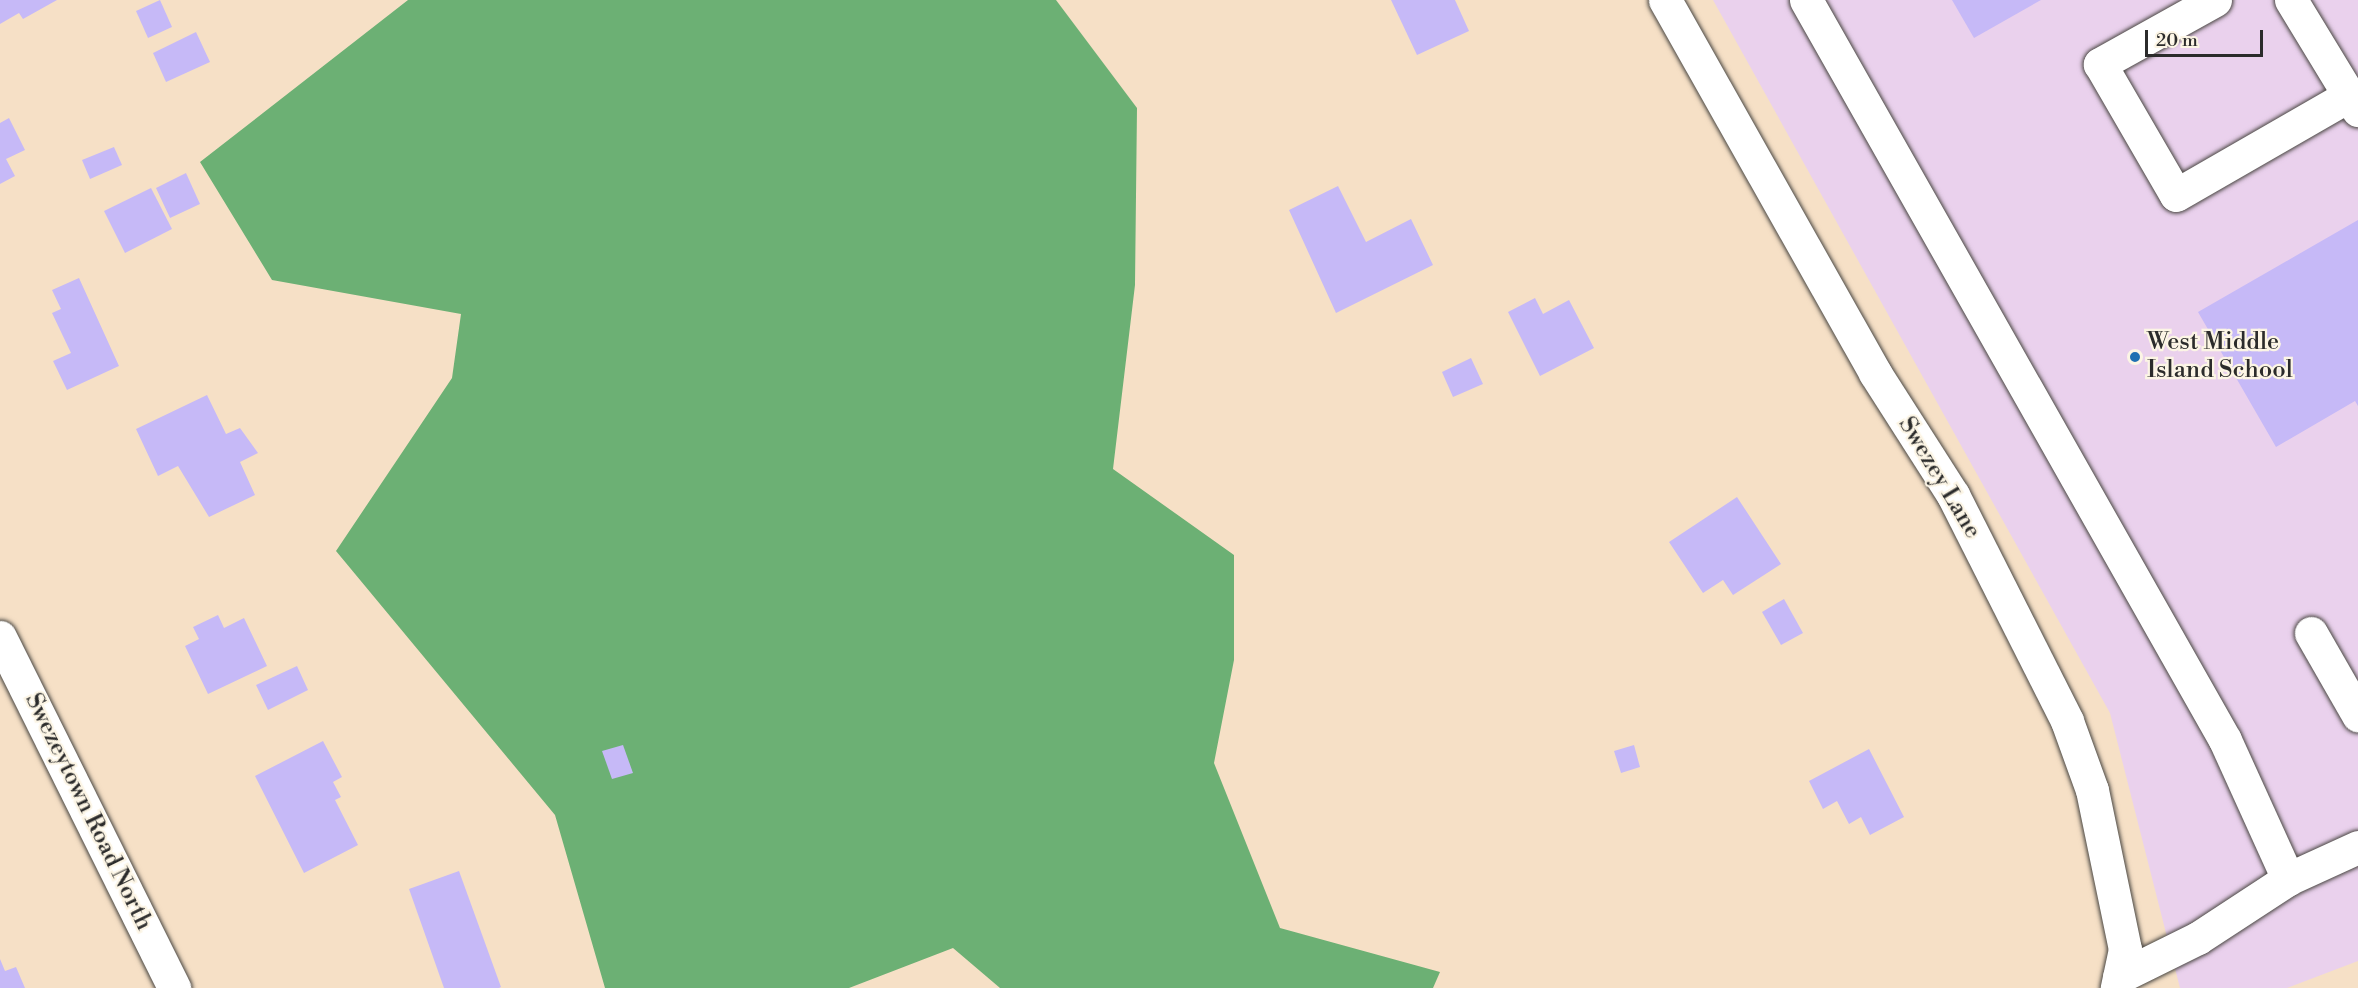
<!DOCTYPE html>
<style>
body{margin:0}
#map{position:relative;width:2358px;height:988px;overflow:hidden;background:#f6e0c6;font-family:"Libre Bodoni",serif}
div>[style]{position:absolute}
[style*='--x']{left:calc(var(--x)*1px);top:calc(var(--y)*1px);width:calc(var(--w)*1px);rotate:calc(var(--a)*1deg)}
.built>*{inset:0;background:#ead1ed}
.forest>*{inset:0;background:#6cb074}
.building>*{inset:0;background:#c6b9f7}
.roads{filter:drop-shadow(0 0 2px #494642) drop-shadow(0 0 2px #494642)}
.minor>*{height:33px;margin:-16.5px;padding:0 16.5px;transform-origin:16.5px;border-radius:16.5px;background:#fff}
.dots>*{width:16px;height:16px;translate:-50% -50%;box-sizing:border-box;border:3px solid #fcf5e5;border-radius:50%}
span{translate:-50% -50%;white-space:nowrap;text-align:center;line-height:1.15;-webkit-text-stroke:4.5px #fcf5e5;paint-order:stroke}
.poi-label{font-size:24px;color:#2b2b2b}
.left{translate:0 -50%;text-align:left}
.street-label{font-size:24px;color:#2b2b2b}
.scale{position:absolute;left:2145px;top:30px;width:118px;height:27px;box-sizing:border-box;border:3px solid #2b2b2b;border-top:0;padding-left:8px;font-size:18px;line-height:21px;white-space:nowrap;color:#2b2b2b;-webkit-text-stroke:4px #fcf5e5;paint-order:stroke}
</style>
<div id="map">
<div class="built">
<i style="clip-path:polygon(1713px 0,2358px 0,2358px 961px,2287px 988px,2180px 988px,2110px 713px)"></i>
</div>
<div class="forest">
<i style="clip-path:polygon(408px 0,1056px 0,1137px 108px,1135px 285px,1113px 469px,1234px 555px,1234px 660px,1214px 763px,1280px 928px,1440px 972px,1433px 988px,1000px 988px,953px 948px,849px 988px,605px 988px,555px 815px,336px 551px,452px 378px,461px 314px,272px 280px,200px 162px)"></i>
</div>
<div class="building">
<i style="clip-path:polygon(0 0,57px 0,23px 19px,19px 13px,0 24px)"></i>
<i style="clip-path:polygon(160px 0,172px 27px,148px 38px,136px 11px)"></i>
<i style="clip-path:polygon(1391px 0,1455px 0,1469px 31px,1417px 55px)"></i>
<i style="clip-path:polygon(1952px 0,2041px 0,1974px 38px)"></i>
<i style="clip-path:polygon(196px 32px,210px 62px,166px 82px,153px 53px)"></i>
<i style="clip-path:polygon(9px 118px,25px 150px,6px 159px,15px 176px,0 184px,0 123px)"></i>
<i style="clip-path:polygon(114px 147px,122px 165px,90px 179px,82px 160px)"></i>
<i style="clip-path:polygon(186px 173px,200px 204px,170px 218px,156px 188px)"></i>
<i style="clip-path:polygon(1338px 186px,1366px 242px,1411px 219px,1433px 265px,1336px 313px,1289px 210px)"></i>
<i style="clip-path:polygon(151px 188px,172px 229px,125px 253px,104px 211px)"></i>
<i style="clip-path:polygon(2358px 220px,2358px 406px,2355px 401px,2276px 447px,2198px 312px)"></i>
<i style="clip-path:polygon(79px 278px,119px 366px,67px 390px,53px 361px,71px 353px,52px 313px,61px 309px,52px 290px)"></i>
<i style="clip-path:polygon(1535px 298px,1543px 314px,1569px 300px,1594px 348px,1540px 376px,1508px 312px)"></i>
<i style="clip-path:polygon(1471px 358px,1483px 384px,1453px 397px,1442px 372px)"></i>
<i style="clip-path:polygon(207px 395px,226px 434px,240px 428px,258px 453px,240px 462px,255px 495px,209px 517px,178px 466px,158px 476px,136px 429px)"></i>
<i style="clip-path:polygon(1737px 497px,1781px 564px,1733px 595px,1723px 580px,1703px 593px,1669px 542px)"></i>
<i style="clip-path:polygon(1784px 599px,1803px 633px,1781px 645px,1762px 612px)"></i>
<i style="clip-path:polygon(218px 615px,224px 628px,244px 618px,267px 666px,208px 694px,185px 646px,199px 639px,193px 627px)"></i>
<i style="clip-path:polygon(297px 666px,308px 690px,268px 710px,256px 685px)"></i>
<i style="clip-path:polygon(323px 741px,342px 777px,333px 782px,341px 797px,335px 800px,358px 845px,304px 873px,255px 776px)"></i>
<i style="clip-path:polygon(623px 745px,633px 773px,612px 779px,602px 751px)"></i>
<i style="clip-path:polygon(1634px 745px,1640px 767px,1621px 773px,1614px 751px)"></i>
<i style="clip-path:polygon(1869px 749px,1904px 817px,1870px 835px,1861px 817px,1849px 824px,1837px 801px,1823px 809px,1809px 781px)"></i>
<i style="clip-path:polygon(459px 871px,501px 987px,499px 988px,444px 988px,409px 889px)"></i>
<i style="clip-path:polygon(0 959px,5px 971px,16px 967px,25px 988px,0 988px)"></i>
</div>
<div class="roads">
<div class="minor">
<i style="--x:1665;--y:0;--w:428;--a:60.6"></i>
<i style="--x:1875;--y:373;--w:145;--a:57.4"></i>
<i style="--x:1953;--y:495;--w:253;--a:63.2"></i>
<i style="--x:2067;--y:721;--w:73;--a:70.1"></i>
<i style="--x:2092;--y:790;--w:162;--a:78.3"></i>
<i style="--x:2125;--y:949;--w:40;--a:102"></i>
<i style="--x:1806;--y:0;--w:850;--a:60.48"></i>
<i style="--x:2225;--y:740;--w:153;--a:65.6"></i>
<i style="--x:2215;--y:0;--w:132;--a:150.9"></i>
<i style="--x:2100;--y:64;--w:151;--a:59.9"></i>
<i style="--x:2176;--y:195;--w:198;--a:-29.9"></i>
<i style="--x:2291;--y:0;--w:129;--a:58.7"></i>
<i style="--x:2311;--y:633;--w:95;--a:60.2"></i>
<i style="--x:0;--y:637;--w:392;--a:63.6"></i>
<i style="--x:2119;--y:977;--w:88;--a:-26.3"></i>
<i style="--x:2198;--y:938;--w:108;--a:-33.2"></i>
<i style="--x:2288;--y:879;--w:77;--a:-24.6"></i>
</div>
</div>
<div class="dots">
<i style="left:2135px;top:357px;background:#1f6fb2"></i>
</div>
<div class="poi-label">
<span class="left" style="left:2147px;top:357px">West Middle<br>Island School</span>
</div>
<div class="street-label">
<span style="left:1939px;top:478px;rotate:59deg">Swezey Lane</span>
<span style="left:88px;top:812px;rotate:64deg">Swezeytown Road North</span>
</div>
<div class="scale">20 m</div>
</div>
